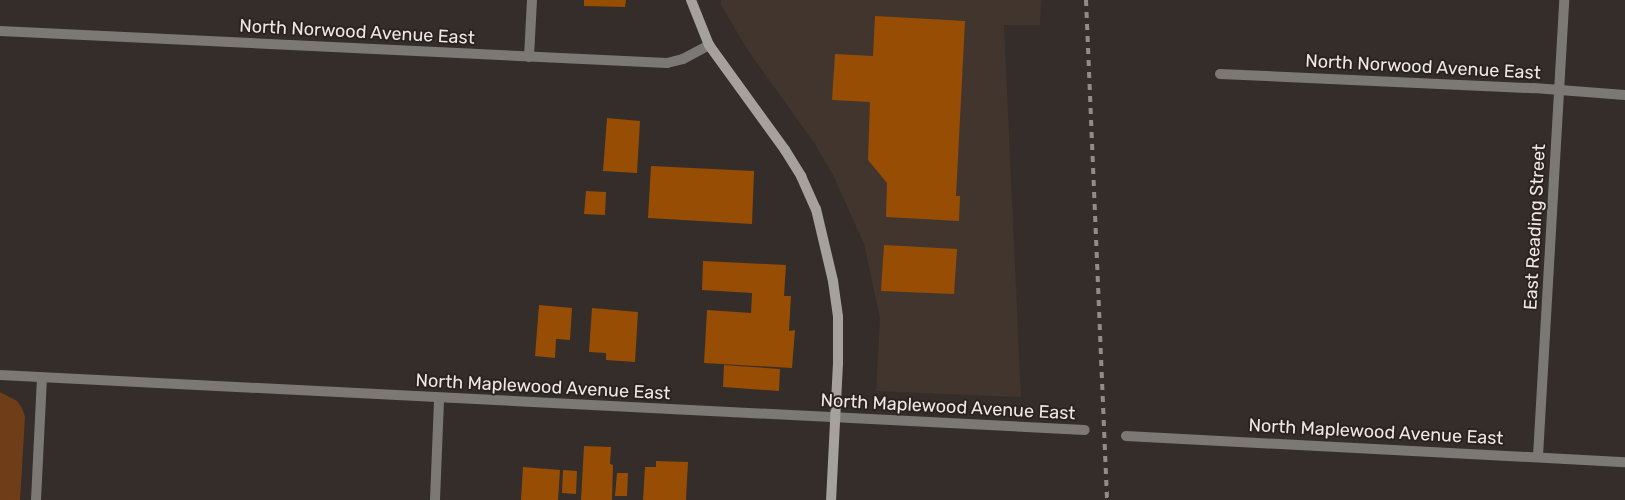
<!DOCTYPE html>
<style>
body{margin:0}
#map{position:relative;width:1625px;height:500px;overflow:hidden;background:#342d29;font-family:Rubik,sans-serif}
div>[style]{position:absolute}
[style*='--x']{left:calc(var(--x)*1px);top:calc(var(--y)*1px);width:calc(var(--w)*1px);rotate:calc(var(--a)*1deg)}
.built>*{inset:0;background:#42352d}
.green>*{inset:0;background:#6f3e19}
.building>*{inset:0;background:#984d04}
.lane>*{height:10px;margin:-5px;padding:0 5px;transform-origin:5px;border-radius:5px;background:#7b7875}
.street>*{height:10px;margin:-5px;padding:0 5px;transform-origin:5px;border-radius:5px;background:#7b7875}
.secondary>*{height:10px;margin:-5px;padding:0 5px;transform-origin:5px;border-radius:5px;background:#a7a19d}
.rail>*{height:4px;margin-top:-2px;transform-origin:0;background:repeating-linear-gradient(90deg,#928c89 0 6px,transparent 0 12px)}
span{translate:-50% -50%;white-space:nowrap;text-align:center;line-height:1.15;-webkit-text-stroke:4px #2a231f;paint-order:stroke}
.street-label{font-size:18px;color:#ede8e5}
</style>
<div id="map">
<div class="built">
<i style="clip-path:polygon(721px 0,1041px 0,1040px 25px,1004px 25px,1021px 397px,876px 391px,880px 318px,864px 244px,834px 177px,815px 144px,747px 49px,721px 5px)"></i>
</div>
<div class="green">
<i style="clip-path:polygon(0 392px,17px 401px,22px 408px,25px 417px,20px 500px,0 500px)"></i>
</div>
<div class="building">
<i style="clip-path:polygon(584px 0,626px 0,625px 7px,584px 6px)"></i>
<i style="clip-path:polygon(875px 16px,965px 21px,956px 196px,960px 196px,959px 221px,886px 217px,887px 183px,868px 160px,870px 102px,832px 100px,835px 54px,873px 56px)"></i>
<i style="clip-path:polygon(607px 118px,640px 121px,637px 173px,603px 171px)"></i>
<i style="clip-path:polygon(651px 166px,754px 171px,752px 224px,648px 218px)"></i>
<i style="clip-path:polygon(586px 191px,606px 192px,605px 215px,584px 214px)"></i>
<i style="clip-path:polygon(884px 245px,957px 249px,954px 294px,881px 291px)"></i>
<i style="clip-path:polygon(703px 261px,786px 265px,784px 296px,791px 296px,789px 331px,795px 330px,792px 368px,704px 363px,707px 310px,751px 313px,752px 293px,702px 290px)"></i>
<i style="clip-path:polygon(539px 305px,572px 308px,570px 340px,556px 339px,555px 358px,535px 356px)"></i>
<i style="clip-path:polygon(592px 308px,638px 312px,635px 362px,606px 360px,606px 353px,589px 352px)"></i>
<i style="clip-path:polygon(724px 365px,780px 369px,779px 391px,723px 387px)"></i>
<i style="clip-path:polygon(584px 446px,611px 447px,610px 464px,613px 465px,612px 500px,581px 500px)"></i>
<i style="clip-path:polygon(656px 461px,688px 462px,686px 500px,643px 500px,645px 467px,656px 467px)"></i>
<i style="clip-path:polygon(523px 467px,560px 470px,558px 500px,521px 500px)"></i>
<i style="clip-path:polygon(563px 470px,577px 471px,576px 494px,562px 493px)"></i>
<i style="clip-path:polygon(617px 473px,628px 473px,627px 496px,615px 496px)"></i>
</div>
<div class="lane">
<i style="--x:529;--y:57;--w:57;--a:-87"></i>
</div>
<div class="street">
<i style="--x:0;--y:31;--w:668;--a:2.75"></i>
<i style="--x:667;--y:63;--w:16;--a:-14"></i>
<i style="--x:683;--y:59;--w:30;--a:-28"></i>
<i style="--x:1220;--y:74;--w:314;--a:2.6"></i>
<i style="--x:1534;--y:88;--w:91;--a:4.4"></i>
<i style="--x:0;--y:375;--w:1086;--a:2.9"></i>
<i style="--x:1126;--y:436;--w:500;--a:3"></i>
<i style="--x:1538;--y:456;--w:457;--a:-86.7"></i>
<i style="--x:36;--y:500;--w:123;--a:-87.2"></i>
<i style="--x:435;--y:500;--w:101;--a:-87.7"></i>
</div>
<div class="secondary">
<i style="--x:691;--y:0;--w:48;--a:68.2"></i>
<i style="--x:709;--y:45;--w:130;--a:54.1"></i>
<i style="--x:785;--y:150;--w:31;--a:58"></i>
<i style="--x:801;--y:176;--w:36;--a:66"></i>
<i style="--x:816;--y:209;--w:74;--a:76.7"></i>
<i style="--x:833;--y:281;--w:36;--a:82"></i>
<i style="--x:838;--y:317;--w:46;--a:90"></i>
<i style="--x:838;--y:363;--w:137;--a:92.9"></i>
</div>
<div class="rail">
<i style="--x:1086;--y:0;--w:500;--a:87.59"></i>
</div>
<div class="street-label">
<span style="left:357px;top:32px;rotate:3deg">North Norwood Avenue East</span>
<span style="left:1423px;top:67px;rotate:3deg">North Norwood Avenue East</span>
<span style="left:1535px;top:227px;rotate:-87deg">East Reading Street</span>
<span style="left:543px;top:387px;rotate:3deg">North Maplewood Avenue East</span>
<span style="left:948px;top:407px;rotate:3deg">North Maplewood Avenue East</span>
<span style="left:1376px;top:432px;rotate:3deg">North Maplewood Avenue East</span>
</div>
</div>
